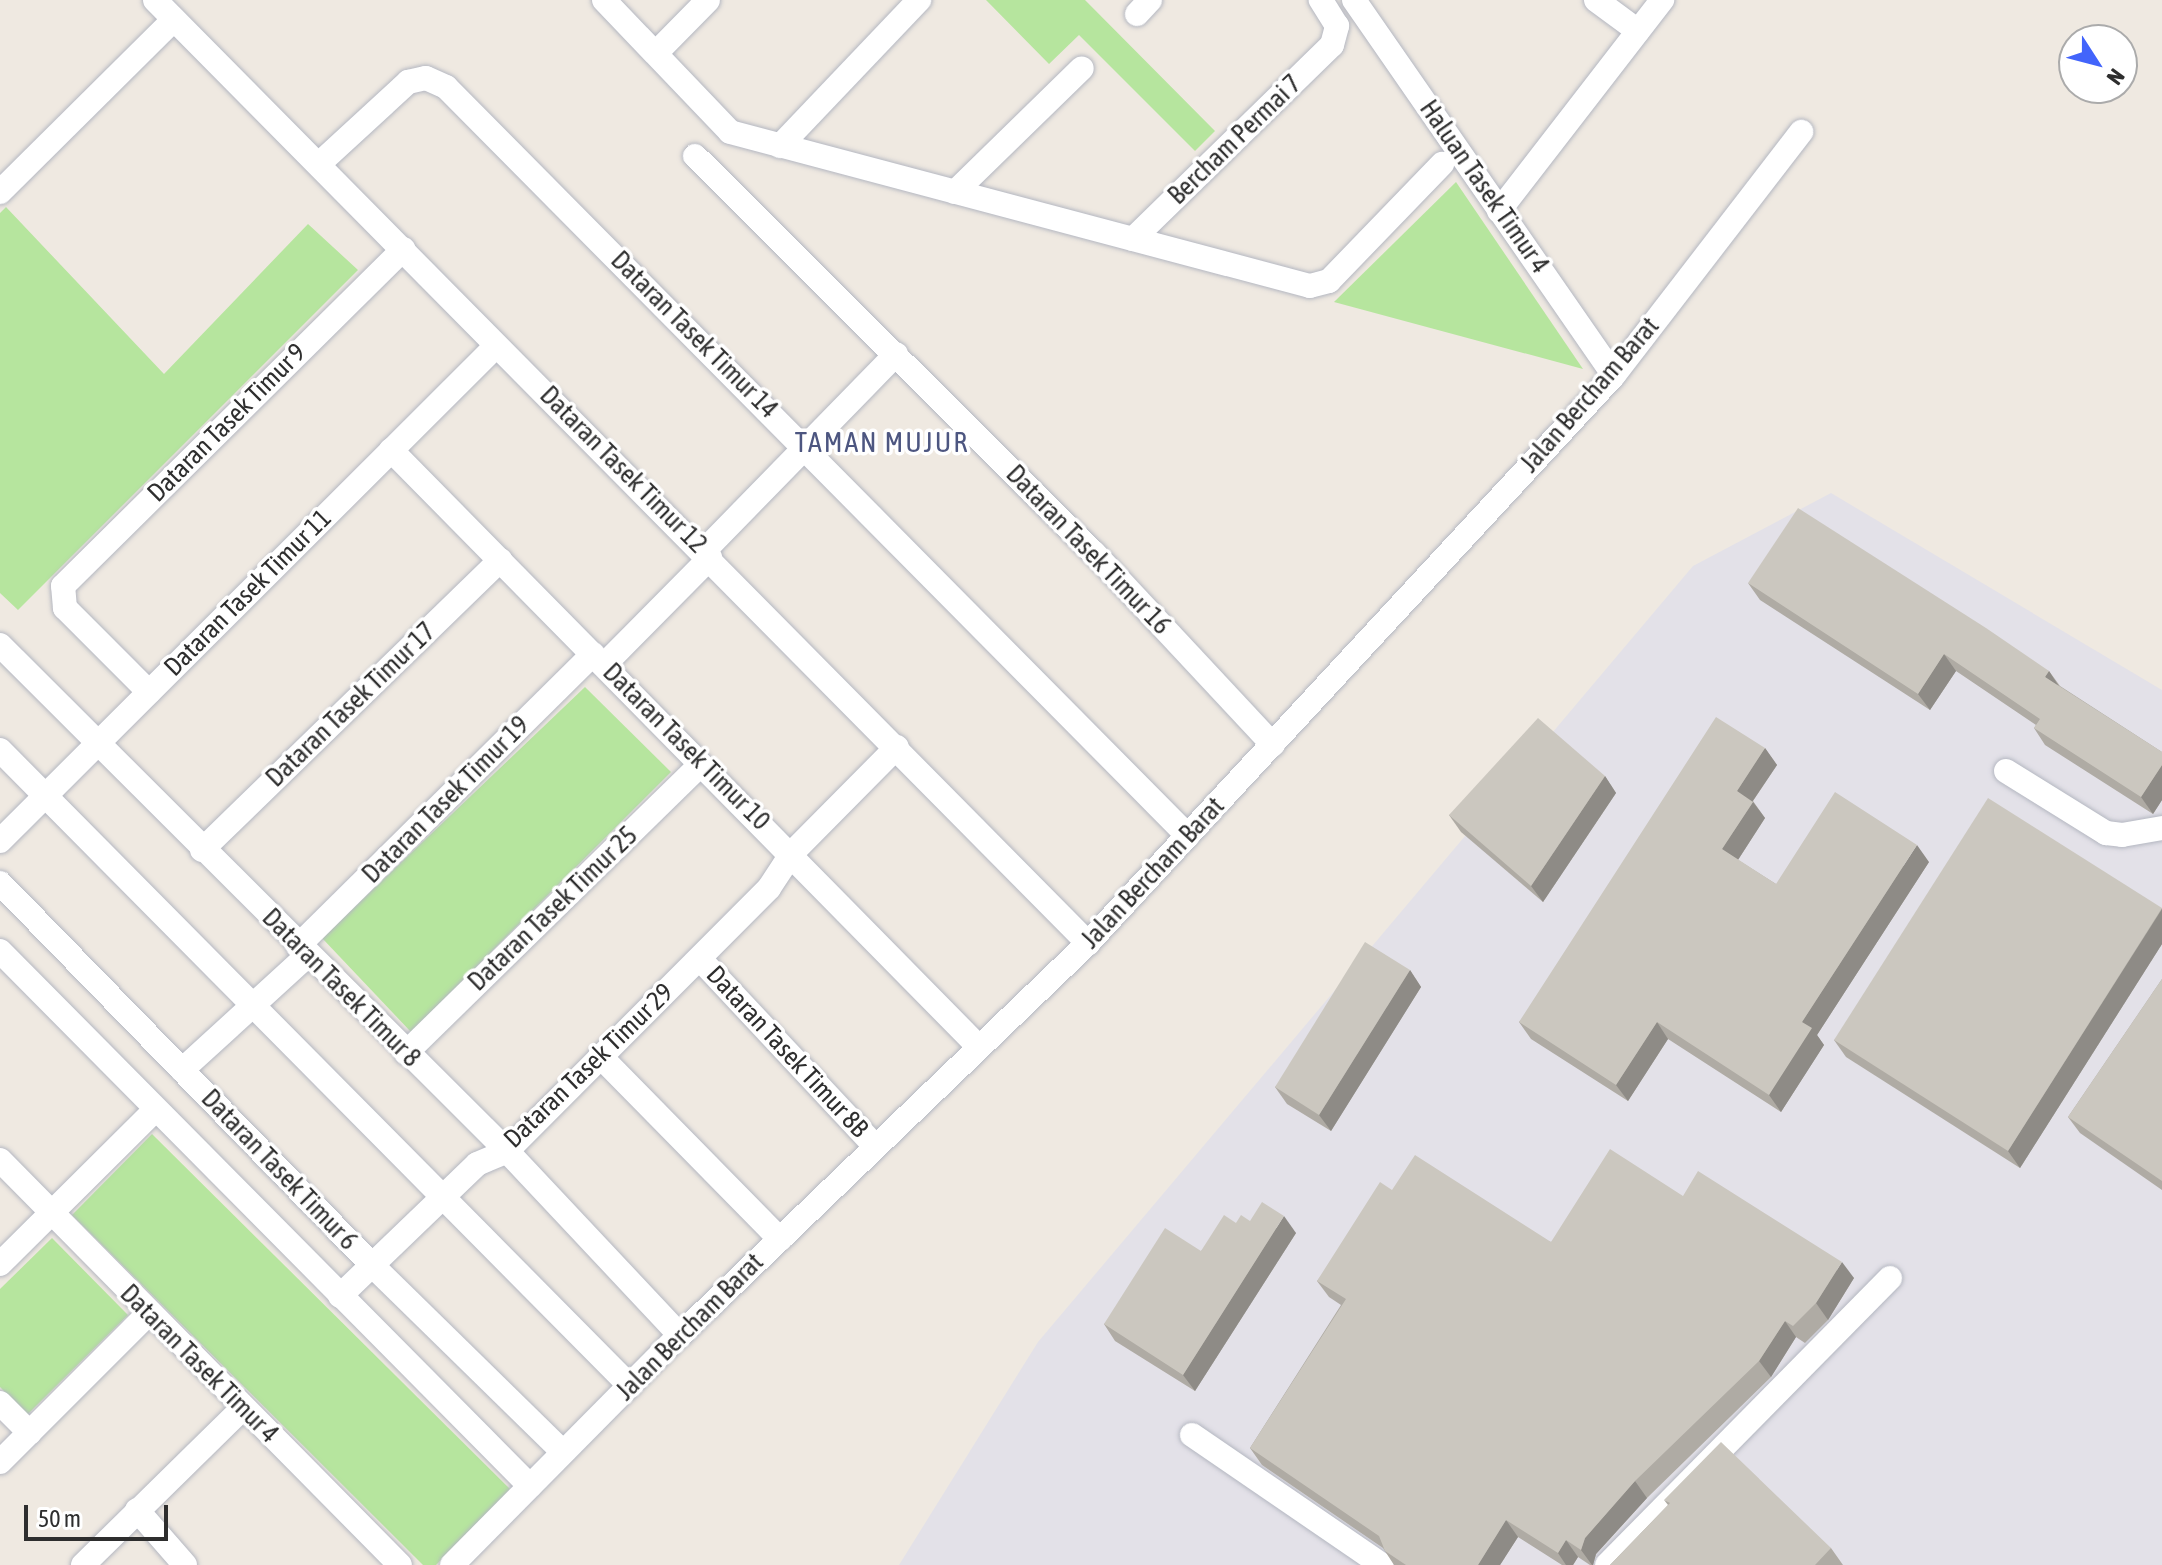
<!DOCTYPE html>
<style>
body{margin:0}
#map{position:relative;width:2162px;height:1565px;overflow:hidden;background:#efe9e1;font-family:"Asap Condensed",sans-serif}
div>[style]{position:absolute}
[style*='--x']{left:calc(var(--x)*1px);top:calc(var(--y)*1px);width:calc(var(--w)*1px);rotate:calc(var(--a)*1deg)}
.industrial>*{inset:0;background:#e3e1e8}
.green>*{inset:0;background:#b6e59e}
.roads{filter:drop-shadow(0 0 2px #b4b7c1) drop-shadow(0 0 2px #b4b7c1)}
.minor>*{height:24px;margin:-12px;padding:0 12px;transform-origin:12px;border-radius:12px;background:#fff}
.wall>*{inset:0;background:#afaba4}
.shaded-wall>*{inset:0;background:#8e8b86}
.building>*{inset:0;background:#cbc7bf}
span{translate:-50% -50%;white-space:nowrap;text-align:center;line-height:1.15;-webkit-text-stroke:7px #fff;paint-order:stroke}
.street-label{font-size:26px;color:#2e2e2e}
.neighbourhood-label{font-size:28px;color:#4d5680;letter-spacing:2px}
.north{position:absolute;left:2058px;top:24px;width:80px;height:80px;box-sizing:border-box;background:#fff;border:2px solid #ababab;border-radius:50%;rotate:126deg;font-size:22px;font-weight:700;line-height:32px;text-align:center;color:#2e2e2e}
.north::after{content:'';display:block;margin:auto;width:28px;height:36px;background:#4264fb;clip-path:polygon(50% 0,100% 100%,50% 72%,0 100%)}
.scale{position:absolute;left:24px;top:1505px;width:144px;height:36px;box-sizing:border-box;border:4px solid #2e2e2e;border-top:0;padding-left:10px;font-size:24px;line-height:28px;white-space:nowrap;color:#2e2e2e;-webkit-text-stroke:6px #fff;paint-order:stroke}
</style>
<div id="map">
<div class="industrial">
<i style="clip-path:polygon(1831px 493px,2162px 690px,2162px 1565px,899px 1565px,1038px 1342px,1693px 566px)"></i>
</div>
<div class="green">
<i style="clip-path:polygon(986px 0,1085px 0,1215px 131px,1195px 151px,1079px 35px,1049px 64px)"></i>
<i style="clip-path:polygon(1456px 182px,1583px 369px,1334px 302px)"></i>
<i style="clip-path:polygon(6px 207px,164px 374px,308px 224px,358px 270px,18px 610px,0 593px,0 213px)"></i>
<i style="clip-path:polygon(585px 687px,671px 772px,411px 1032px,322px 938px)"></i>
<i style="clip-path:polygon(152px 1134px,510px 1489px,436px 1565px,423px 1565px,72px 1215px)"></i>
<i style="clip-path:polygon(52px 1238px,128px 1315px,27px 1415px,0 1387px,0 1289px)"></i>
</div>
<div class="roads">
<div class="minor">
<i style="--x:155;--y:0;--w:1327;--a:45.31"></i>
<i style="--x:604;--y:0;--w:182;--a:46.3"></i>
<i style="--x:730;--y:132;--w:600;--a:14.87"></i>
<i style="--x:1310;--y:286;--w:20;--a:-15"></i>
<i style="--x:1329;--y:281;--w:163;--a:-46"></i>
<i style="--x:1354;--y:0;--w:456;--a:55.3"></i>
<i style="--x:1596;--y:0;--w:52;--a:36.4"></i>
<i style="--x:1137;--y:14;--w:19;--a:-47"></i>
<i style="--x:656;--y:53;--w:74;--a:-45.5"></i>
<i style="--x:780;--y:146;--w:202;--a:-46.4"></i>
<i style="--x:695;--y:156;--w:563;--a:44.86"></i>
<i style="--x:1094;--y:553;--w:262;--a:47"></i>
<i style="--x:320;--y:163;--w:120;--a:-42.6"></i>
<i style="--x:408;--y:82;--w:18;--a:-13"></i>
<i style="--x:426;--y:78;--w:22;--a:24"></i>
<i style="--x:446;--y:87;--w:1054;--a:45.27"></i>
<i style="--x:0;--y:192;--w:245;--a:-44.8"></i>
<i style="--x:955;--y:192;--w:177;--a:-44.3"></i>
<i style="--x:1499;--y:211;--w:267;--a:-52.3"></i>
<i style="--x:1133;--y:239;--w:278;--a:-44.3"></i>
<i style="--x:1332;--y:45;--w:20;--a:-75"></i>
<i style="--x:1337;--y:26;--w:31;--a:-122"></i>
<i style="--x:391;--y:450;--w:838;--a:45.44"></i>
<i style="--x:704;--y:551;--w:275;--a:-45.7"></i>
<i style="--x:0;--y:645;--w:716;--a:44.94"></i>
<i style="--x:507;--y:1151;--w:253;--a:46.8"></i>
<i style="--x:604;--y:665;--w:151;--a:-45.3"></i>
<i style="--x:149;--y:692;--w:119;--a:-135"></i>
<i style="--x:65;--y:608;--w:22;--a:-95"></i>
<i style="--x:63;--y:586;--w:479;--a:-44.7"></i>
<i style="--x:0;--y:750;--w:895;--a:45.27"></i>
<i style="--x:2006;--y:771;--w:118;--a:31.8"></i>
<i style="--x:2106;--y:833;--w:16;--a:7"></i>
<i style="--x:2122;--y:835;--w:41;--a:-9.9"></i>
<i style="--x:0;--y:841;--w:701;--a:-44.94"></i>
<i style="--x:202;--y:850;--w:416;--a:-44.2"></i>
<i style="--x:0;--y:883;--w:533;--a:45.76"></i>
<i style="--x:372;--y:1265;--w:267;--a:44.4"></i>
<i style="--x:298;--y:946;--w:415;--a:-44.7"></i>
<i style="--x:0;--y:951;--w:753;--a:45.27"></i>
<i style="--x:700;--y:959;--w:256;--a:46.9"></i>
<i style="--x:406;--y:1053;--w:412;--a:-44.4"></i>
<i style="--x:600;--y:1056;--w:257;--a:45.5"></i>
<i style="--x:182;--y:1070;--w:171;--a:-42.4"></i>
<i style="--x:0;--y:1160;--w:569;--a:45.36"></i>
<i style="--x:0;--y:1264;--w:217;--a:-44.8"></i>
<i style="--x:340;--y:1296;--w:190;--a:-43.9"></i>
<i style="--x:477;--y:1164;--w:33;--a:-23"></i>
<i style="--x:507;--y:1151;--w:371;--a:-45.1"></i>
<i style="--x:769;--y:888;--w:42;--a:-56.7"></i>
<i style="--x:792;--y:853;--w:149;--a:-45.3"></i>
<i style="--x:0;--y:1403;--w:42;--a:45"></i>
<i style="--x:1192;--y:1435;--w:230;--a:34.4"></i>
<i style="--x:0;--y:1462;--w:211;--a:-45"></i>
<i style="--x:137;--y:1510;--w:73;--a:48.9"></i>
<i style="--x:83;--y:1565;--w:223;--a:-44.5"></i>
<i style="--x:452;--y:1565;--w:324;--a:-45.3"></i>
<i style="--x:680;--y:1335;--w:566;--a:-43.85"></i>
<i style="--x:1088;--y:943;--w:774;--a:-47.2"></i>
<i style="--x:1614;--y:375;--w:307;--a:-52.4"></i>
<i style="--x:1607;--y:1565;--w:403;--a:-45.4"></i>
</div>
</div>
<div class="wall">
<i style="clip-path:polygon(1748px 583px,2049px 671px,2060px 686px,2162px 752px,2162px 800px,2153px 814px,2045px 745px,2034px 728px,2036px 725px,1956px 671px,1930px 710px,1760px 600px)"></i>
<i style="clip-path:polygon(1765px 748px,1777px 765px,1753px 801px,1765px 818px,1738px 860px,1776px 884px,1929px 862px,1817px 1035px,1824px 1045px,1781px 1112px,1668px 1039px,1628px 1101px,1531px 1039px,1519px 1022px)"></i>
<i style="clip-path:polygon(1605px 776px,1616px 793px,1543px 902px,1461px 832px,1449px 815px)"></i>
<i style="clip-path:polygon(2162px 908px,2162px 944px,2020px 1168px,1846px 1057px,1834px 1040px)"></i>
<i style="clip-path:polygon(1410px 970px,1421px 987px,1331px 1131px,1287px 1104px,1275px 1087px)"></i>
<i style="clip-path:polygon(2162px 979px,2162px 1190px,2080px 1133px,2068px 1117px)"></i>
<i style="clip-path:polygon(1392px 1190px,1551px 1242px,1683px 1196px,1854px 1278px,1828px 1320px,1805px 1343px,1796px 1337px,1771px 1377px,1647px 1498px,1596px 1554px,1593px 1565px,1590px 1565px,1578px 1557px,1573px 1565px,1562px 1565px,1518px 1537px,1500px 1565px,1394px 1565px,1383px 1548px,1262px 1465px,1250px 1448px,1341px 1305px,1329px 1297px,1317px 1281px)"></i>
<i style="clip-path:polygon(1250px 1221px,1296px 1233px,1195px 1391px,1115px 1341px,1104px 1324px,1201px 1251px,1236px 1223px)"></i>
<i style="clip-path:polygon(1664px 1500px,1831px 1548px,1843px 1565px,1610px 1565px,1668px 1505px)"></i>
</div>
<div class="shaded-wall">
<i style="clip-path:polygon(1944px 654px,1956px 671px,1930px 710px,1918px 694px)"></i>
<i style="clip-path:polygon(2049px 671px,2060px 688px,2045px 677px)"></i>
<i style="clip-path:polygon(1765px 748px,1777px 765px,1748px 808px,1737px 791px)"></i>
<i style="clip-path:polygon(2162px 765px,2162px 800px,2153px 814px,2141px 797px)"></i>
<i style="clip-path:polygon(1605px 776px,1616px 793px,1543px 902px,1531px 886px)"></i>
<i style="clip-path:polygon(1753px 802px,1765px 818px,1734px 866px,1722px 849px)"></i>
<i style="clip-path:polygon(1917px 845px,1929px 862px,1817px 1035px,1824px 1045px,1781px 1112px,1769px 1095px,1802px 1022px)"></i>
<i style="clip-path:polygon(2162px 909px,2162px 944px,2020px 1168px,2008px 1151px)"></i>
<i style="clip-path:polygon(1410px 970px,1421px 987px,1331px 1131px,1319px 1115px)"></i>
<i style="clip-path:polygon(1657px 1022px,1668px 1039px,1628px 1101px,1616px 1085px)"></i>
<i style="clip-path:polygon(1284px 1216px,1296px 1233px,1195px 1391px,1183px 1375px)"></i>
<i style="clip-path:polygon(1842px 1262px,1854px 1278px,1828px 1320px,1816px 1303px)"></i>
<i style="clip-path:polygon(1785px 1321px,1796px 1337px,1771px 1377px,1759px 1361px)"></i>
<i style="clip-path:polygon(1635px 1481px,1647px 1498px,1596px 1554px,1593px 1565px,1592px 1565px,1581px 1550px,1585px 1538px)"></i>
<i style="clip-path:polygon(1506px 1520px,1518px 1537px,1500px 1565px,1478px 1565px)"></i>
<i style="clip-path:polygon(1566px 1540px,1578px 1557px,1573px 1565px,1566px 1565px,1558px 1553px)"></i>
</div>
<div class="building">
<i style="clip-path:polygon(1798px 508px,1986px 628px,2049px 671px,2045px 677px,2162px 752px,2162px 765px,2141px 797px,2034px 728px,2040px 719px,1944px 654px,1918px 694px,1748px 583px)"></i>
<i style="clip-path:polygon(1716px 717px,1765px 748px,1737px 791px,1753px 802px,1722px 849px,1776px 884px,1835px 792px,1917px 845px,1802px 1022px,1812px 1028px,1769px 1095px,1657px 1022px,1616px 1085px,1519px 1022px)"></i>
<i style="clip-path:polygon(1538px 718px,1605px 776px,1531px 886px,1449px 815px)"></i>
<i style="clip-path:polygon(1988px 798px,2162px 908px,2008px 1151px,1834px 1040px)"></i>
<i style="clip-path:polygon(1365px 942px,1410px 970px,1319px 1115px,1275px 1087px)"></i>
<i style="clip-path:polygon(2162px 979px,2162px 1181px,2068px 1117px)"></i>
<i style="clip-path:polygon(1610px 1149px,1683px 1196px,1698px 1171px,1842px 1262px,1816px 1303px,1793px 1326px,1785px 1321px,1759px 1361px,1635px 1481px,1585px 1538px,1581px 1550px,1566px 1540px,1558px 1553px,1506px 1520px,1478px 1565px,1406px 1565px,1385px 1551px,1379px 1536px,1250px 1448px,1346px 1299px,1317px 1281px,1380px 1182px,1392px 1190px,1415px 1155px,1551px 1242px)"></i>
<i style="clip-path:polygon(1262px 1202px,1284px 1216px,1183px 1375px,1104px 1324px,1165px 1228px,1201px 1251px,1224px 1215px,1236px 1223px,1241px 1215px,1250px 1221px)"></i>
<i style="clip-path:polygon(1721px 1442px,1831px 1548px,1815px 1565px,1610px 1565px,1670px 1503px,1664px 1500px)"></i>
</div>
<div class="street-label">
<span style="left:1235px;top:140px;rotate:-44deg">Bercham Permai 7</span>
<span style="left:1484px;top:187px;rotate:55deg">Haluan Tasek Timur 4</span>
<span style="left:694px;top:335px;rotate:45deg">Dataran Tasek Timur 14</span>
<span style="left:1590px;top:395px;rotate:-49deg">Jalan Bercham Barat</span>
<span style="left:227px;top:423px;rotate:-45deg">Dataran Tasek Timur 9</span>
<span style="left:623px;top:470px;rotate:45deg">Dataran Tasek Timur 12</span>
<span style="left:1088px;top:550px;rotate:46deg">Dataran Tasek Timur 16</span>
<span style="left:248px;top:593px;rotate:-45deg">Dataran Tasek Timur 11</span>
<span style="left:351px;top:705px;rotate:-44deg">Dataran Tasek Timur 17</span>
<span style="left:686px;top:747px;rotate:45deg">Dataran Tasek Timur 10</span>
<span style="left:446px;top:800px;rotate:-45deg">Dataran Tasek Timur 19</span>
<span style="left:1153px;top:873px;rotate:-47deg">Jalan Bercham Barat</span>
<span style="left:553px;top:909px;rotate:-44deg">Dataran Tasek Timur 25</span>
<span style="left:341px;top:988px;rotate:45deg">Dataran Tasek Timur 8</span>
<span style="left:787px;top:1052px;rotate:47deg">Dataran Tasek Timur 8B</span>
<span style="left:589px;top:1066px;rotate:-44deg">Dataran Tasek Timur 29</span>
<span style="left:279px;top:1170px;rotate:46deg">Dataran Tasek Timur 6</span>
<span style="left:690px;top:1327px;rotate:-45deg">Jalan Bercham Barat</span>
<span style="left:199px;top:1364px;rotate:45deg">Dataran Tasek Timur 4</span>
</div>
<div class="neighbourhood-label">
<span style="left:882px;top:442px">TAMAN MUJUR</span>
</div>
<div class="north">N</div>
<div class="scale">50 m</div>
</div>
